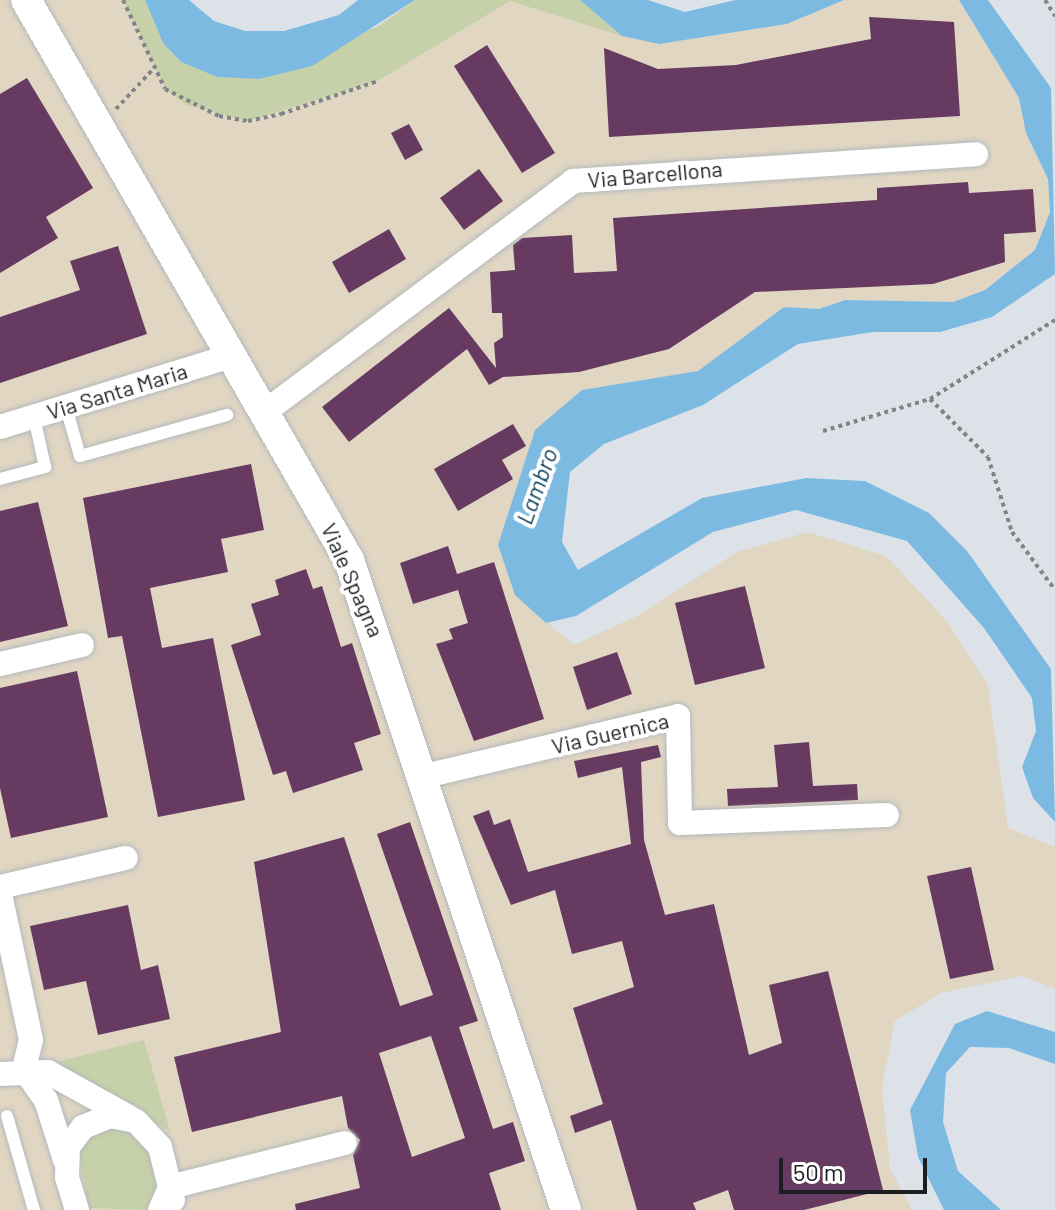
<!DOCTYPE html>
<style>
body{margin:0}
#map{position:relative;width:1055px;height:1210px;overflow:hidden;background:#dde2e8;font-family:Barlow,sans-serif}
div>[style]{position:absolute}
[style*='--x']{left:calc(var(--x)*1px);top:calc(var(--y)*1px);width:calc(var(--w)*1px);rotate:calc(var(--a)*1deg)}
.industrial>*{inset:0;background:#e0d6c2}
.green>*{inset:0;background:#c7d1a9}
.water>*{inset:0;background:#7dbae2}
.building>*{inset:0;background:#663a61}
.path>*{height:4px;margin-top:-2px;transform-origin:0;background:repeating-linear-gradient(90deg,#818488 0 4px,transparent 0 8px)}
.roads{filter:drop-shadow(0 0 2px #b3b8bd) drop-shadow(0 0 2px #b3b8bd)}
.service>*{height:12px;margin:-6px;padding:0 6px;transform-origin:6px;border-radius:6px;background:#fff}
.minor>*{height:24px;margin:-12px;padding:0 12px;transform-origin:12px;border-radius:12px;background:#fff}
.tertiary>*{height:30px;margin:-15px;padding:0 15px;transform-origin:15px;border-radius:15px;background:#fff}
span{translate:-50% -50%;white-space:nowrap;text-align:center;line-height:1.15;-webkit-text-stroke:8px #fff;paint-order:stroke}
.street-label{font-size:22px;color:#1c1e20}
.water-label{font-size:24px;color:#174762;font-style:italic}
.scale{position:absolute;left:779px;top:1158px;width:148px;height:36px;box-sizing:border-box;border:4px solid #1c1e20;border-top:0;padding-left:10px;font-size:24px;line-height:28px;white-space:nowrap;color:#1c1e20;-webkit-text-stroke:6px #fff;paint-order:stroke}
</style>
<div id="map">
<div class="industrial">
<i style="clip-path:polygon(0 0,123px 0,165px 89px,248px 121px,378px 81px,510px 1px,659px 44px,787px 24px,844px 0,959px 0,1019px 98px,1026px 133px,1048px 179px,1050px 212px,1035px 250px,984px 290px,953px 302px,845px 300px,819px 309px,784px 308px,698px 371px,582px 390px,515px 595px,574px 645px,637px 616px,737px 552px,808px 532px,886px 556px,947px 621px,988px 685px,1008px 828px,1055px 847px,1055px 989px,1022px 976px,941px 993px,895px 1021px,882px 1088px,890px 1168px,912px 1210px,0 1210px)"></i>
</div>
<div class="green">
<i style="clip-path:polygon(123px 0,145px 0,163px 43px,181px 62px,217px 77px,377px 27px,415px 0,580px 0,622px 36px,510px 1px,378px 81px,248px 121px,186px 105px,165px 89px)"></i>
<i style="clip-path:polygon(144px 1040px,170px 1131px,53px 1063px)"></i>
<i style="clip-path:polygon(110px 1128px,131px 1132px,148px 1151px,157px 1187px,146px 1210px,89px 1208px,79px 1151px,90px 1136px)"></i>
</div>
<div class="water">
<i style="clip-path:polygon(145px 0,189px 0,214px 21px,245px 31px,284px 31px,339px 15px,358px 0,415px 0,312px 66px,259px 79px,217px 77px,181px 62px,163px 43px)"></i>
<i style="clip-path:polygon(580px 0,648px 0,685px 12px,735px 0,844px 0,787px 24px,659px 44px,622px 36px)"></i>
<i style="clip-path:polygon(959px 0,988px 0,1051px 88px,1055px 274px,992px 317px,940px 332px,873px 332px,798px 344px,703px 405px,604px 444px,570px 472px,562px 542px,578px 570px,702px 498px,806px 478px,865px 481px,929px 513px,967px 551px,1051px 669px,1055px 822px,1033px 798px,1022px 767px,1036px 731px,1032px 698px,984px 628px,907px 541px,796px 510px,713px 532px,576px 616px,546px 623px,515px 595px,498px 545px,535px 430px,582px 390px,698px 371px,784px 307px,819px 309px,845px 300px,953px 302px,985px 290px,1035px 250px,1050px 212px,1048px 179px,1026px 133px,1019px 98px)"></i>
<i style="clip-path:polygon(987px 1011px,1055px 1032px,1055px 1064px,1009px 1048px,970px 1047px,946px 1073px,943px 1122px,958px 1171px,1001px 1210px,944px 1210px,918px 1157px,910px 1110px,955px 1024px)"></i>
</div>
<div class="building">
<i style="clip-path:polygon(869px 17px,954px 22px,960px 116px,609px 137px,604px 48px,658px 69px,736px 65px,871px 39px)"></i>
<i style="clip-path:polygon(487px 45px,555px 153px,522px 173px,454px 66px)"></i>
<i style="clip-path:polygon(27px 78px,93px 188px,46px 217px,58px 238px,0 273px,0 94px)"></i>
<i style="clip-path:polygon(409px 124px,423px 150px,405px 160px,391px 133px)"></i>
<i style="clip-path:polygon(479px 169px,503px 201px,464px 230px,440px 198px)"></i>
<i style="clip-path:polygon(968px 182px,969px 193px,1033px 189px,1036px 232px,1004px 234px,1005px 262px,933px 284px,755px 292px,669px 349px,579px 372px,503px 377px,489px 385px,467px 349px,349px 442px,322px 407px,449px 308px,496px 368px,494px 343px,503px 337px,502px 313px,492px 313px,490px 272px,515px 270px,513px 245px,522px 238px,572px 235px,574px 273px,617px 271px,613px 218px,877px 200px,877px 188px)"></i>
<i style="clip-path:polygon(389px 229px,406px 259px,349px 293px,332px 262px)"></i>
<i style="clip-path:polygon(118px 246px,147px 334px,0 383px,0 317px,80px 290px,70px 261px)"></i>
<i style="clip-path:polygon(513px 424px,526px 446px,502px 460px,513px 479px,458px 511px,434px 469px)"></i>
<i style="clip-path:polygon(251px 464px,264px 530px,221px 539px,228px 572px,150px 588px,162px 648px,213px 638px,245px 800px,158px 817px,122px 636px,108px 638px,83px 498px)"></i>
<i style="clip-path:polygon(38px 502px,68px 626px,0 642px,0 511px)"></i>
<i style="clip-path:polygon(448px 546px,457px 574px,494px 562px,544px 719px,474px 741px,436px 644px,453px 639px,449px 629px,468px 623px,458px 590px,413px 604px,400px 563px)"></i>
<i style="clip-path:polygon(306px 569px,313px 589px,322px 586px,341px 647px,352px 643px,381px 734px,354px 743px,363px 770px,293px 793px,286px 771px,273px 775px,231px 645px,261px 635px,251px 604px,279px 595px,275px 580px)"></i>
<i style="clip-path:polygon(745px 586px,765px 668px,695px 685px,675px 603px)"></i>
<i style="clip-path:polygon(617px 652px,632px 694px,587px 710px,573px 667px)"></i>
<i style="clip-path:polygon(77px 671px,108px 817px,11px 838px,0 788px,0 688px)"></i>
<i style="clip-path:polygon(809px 742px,813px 786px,857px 784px,858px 800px,728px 806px,727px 789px,778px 787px,774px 745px)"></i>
<i style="clip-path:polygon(658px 745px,661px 757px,641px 762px,644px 840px,665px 915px,714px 904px,749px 1055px,782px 1043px,769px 985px,828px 971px,883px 1190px,804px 1210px,734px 1210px,728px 1190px,693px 1203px,696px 1210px,637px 1210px,611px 1120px,575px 1133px,570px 1116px,603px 1104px,573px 1008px,634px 987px,622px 941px,572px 954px,555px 890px,511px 905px,473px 816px,489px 810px,494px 825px,510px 819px,528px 872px,631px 844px,622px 767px,578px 778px,574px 761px)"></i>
<i style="clip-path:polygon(evenodd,410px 822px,478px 1021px,459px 1027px,493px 1129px,513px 1122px,525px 1161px,489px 1173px,501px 1210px,296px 1210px,295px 1204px,360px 1188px,353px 1155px,360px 1140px,348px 1128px,342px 1096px,192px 1132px,174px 1057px,281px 1032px,254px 862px,344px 837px,400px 1006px,433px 995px,377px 834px,410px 822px,431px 1036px,465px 1138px,412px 1157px,379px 1053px,431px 1036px)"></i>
<i style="clip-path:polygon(971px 867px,994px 970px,950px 979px,927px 876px)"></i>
<i style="clip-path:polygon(128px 905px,141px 970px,158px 965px,170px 1019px,98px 1035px,86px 981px,44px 990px,30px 926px)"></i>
</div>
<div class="path">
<i style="--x:123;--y:0;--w:98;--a:64.7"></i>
<i style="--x:165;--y:89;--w:60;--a:26.6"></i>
<i style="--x:219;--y:116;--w:29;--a:10"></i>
<i style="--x:248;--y:121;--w:34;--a:-12"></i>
<i style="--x:281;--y:114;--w:102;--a:-18.8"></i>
<i style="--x:1045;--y:0;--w:19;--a:58"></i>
<i style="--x:116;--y:109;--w:57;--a:-47.1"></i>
<i style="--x:930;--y:399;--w:82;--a:45"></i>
<i style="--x:988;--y:457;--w:79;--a:72.3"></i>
<i style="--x:1012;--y:532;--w:72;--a:53.4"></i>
<i style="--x:823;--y:431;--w:112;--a:-16.7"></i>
<i style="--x:930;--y:399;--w:148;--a:-32.3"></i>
</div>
<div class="roads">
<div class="service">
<i style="--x:66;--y:407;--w:51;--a:74.1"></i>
<i style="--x:80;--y:456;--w:153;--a:-15.6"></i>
<i style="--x:0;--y:479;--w:47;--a:-14.9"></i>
<i style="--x:45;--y:467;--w:51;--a:-102.4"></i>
<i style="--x:7;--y:1116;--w:98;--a:74"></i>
</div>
<div class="minor">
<i style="--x:266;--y:411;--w:384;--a:-36.8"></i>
<i style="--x:573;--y:181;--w:404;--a:-3.8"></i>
<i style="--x:0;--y:427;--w:245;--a:-17.1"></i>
<i style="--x:0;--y:664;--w:84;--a:-13"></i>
<i style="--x:425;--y:776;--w:260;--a:-13.3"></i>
<i style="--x:678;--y:716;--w:107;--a:88.9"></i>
<i style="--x:680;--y:823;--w:207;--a:-2.2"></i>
<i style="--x:0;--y:887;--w:129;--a:-13"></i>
<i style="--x:0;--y:894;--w:149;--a:78"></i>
<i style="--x:31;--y:1040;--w:30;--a:104"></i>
<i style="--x:24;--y:1069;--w:38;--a:55"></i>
<i style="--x:46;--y:1100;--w:63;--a:72.4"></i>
<i style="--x:0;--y:1074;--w:48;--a:-2.4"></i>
<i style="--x:48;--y:1072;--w:93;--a:29.1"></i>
<i style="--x:173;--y:1200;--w:13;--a:-103"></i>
<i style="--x:170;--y:1187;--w:180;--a:-14.1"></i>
<i style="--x:77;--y:1210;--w:34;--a:-107"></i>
<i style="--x:67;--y:1177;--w:30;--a:-88"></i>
<i style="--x:68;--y:1147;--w:25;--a:-53"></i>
<i style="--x:83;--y:1127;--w:29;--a:-22"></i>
<i style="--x:110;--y:1116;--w:26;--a:11"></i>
<i style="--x:136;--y:1121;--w:35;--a:47"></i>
<i style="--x:160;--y:1147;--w:41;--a:76"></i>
<i style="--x:170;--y:1187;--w:25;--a:113"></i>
</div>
<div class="tertiary">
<i style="--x:26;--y:0;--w:646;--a:60.02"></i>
<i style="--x:349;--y:560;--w:685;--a:71.54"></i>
</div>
</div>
<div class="street-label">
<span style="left:655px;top:174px;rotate:-5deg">Via Barcellona</span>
<span style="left:117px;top:391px;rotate:-17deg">Via Santa Maria</span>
<span style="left:353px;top:580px;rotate:66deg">Viale Spagna</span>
<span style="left:610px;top:733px;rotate:-13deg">Via Guernica</span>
</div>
<div class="water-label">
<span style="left:536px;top:486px;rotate:-70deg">Lambro</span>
</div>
<div class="scale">50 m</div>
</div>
